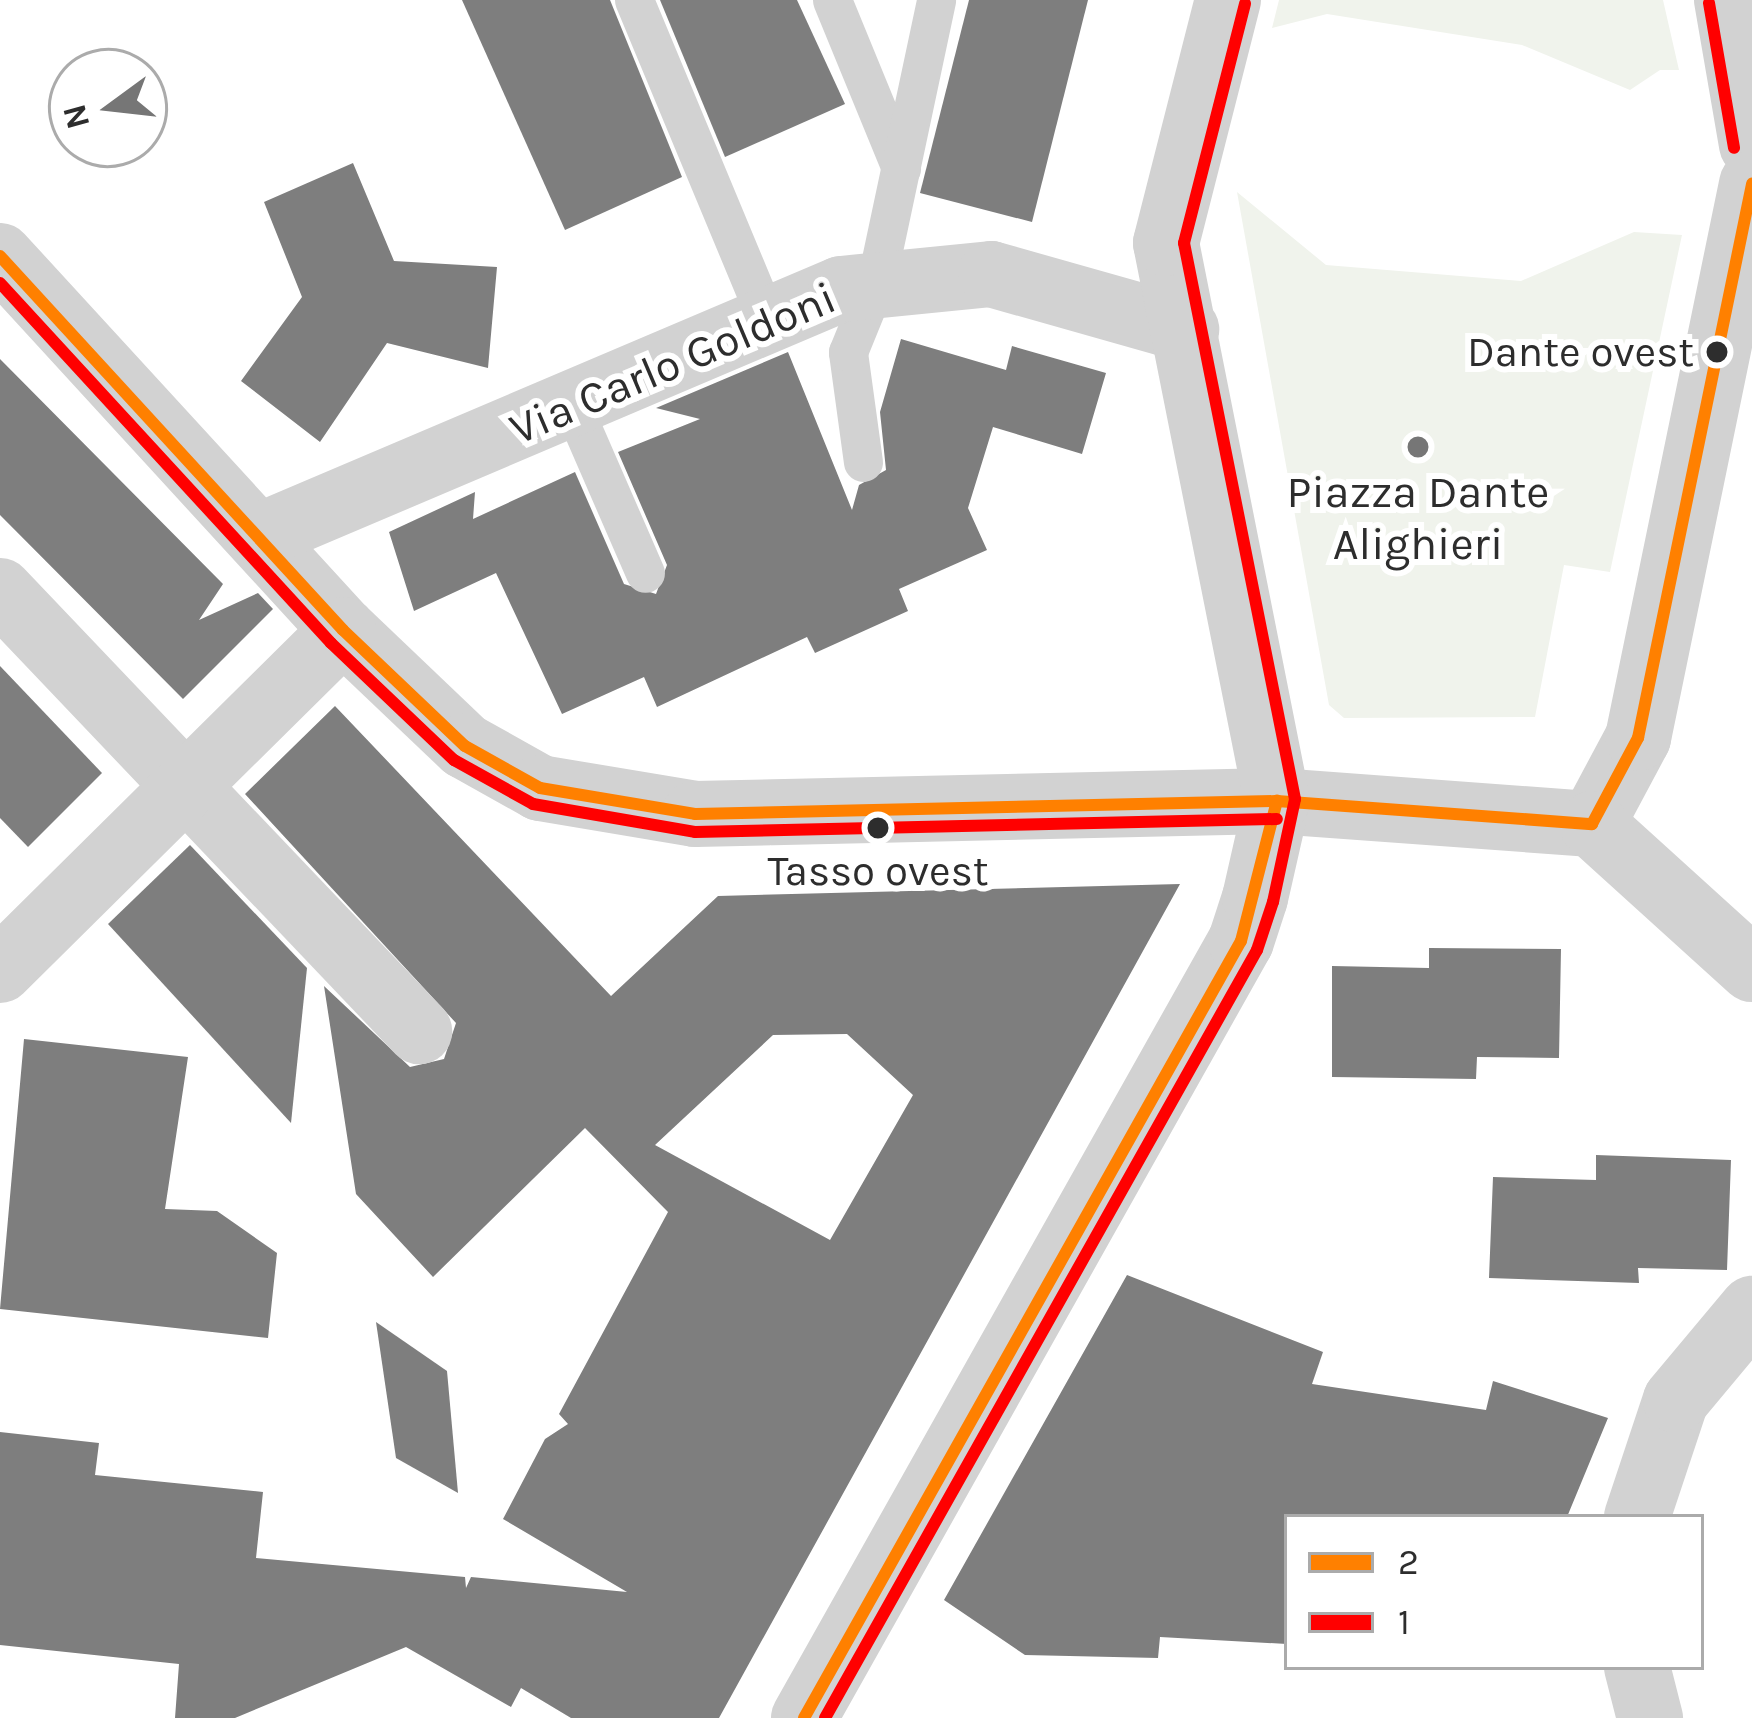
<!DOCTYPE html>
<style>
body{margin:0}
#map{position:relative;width:1752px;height:1718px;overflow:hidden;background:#fff;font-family:Karla,sans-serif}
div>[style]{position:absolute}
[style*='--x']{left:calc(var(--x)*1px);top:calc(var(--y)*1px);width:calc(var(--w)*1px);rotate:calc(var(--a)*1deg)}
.green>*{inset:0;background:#f0f3ec}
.building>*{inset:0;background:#7e7e7e}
.service>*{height:39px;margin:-19.5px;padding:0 19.5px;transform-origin:19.5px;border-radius:19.5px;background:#d2d2d2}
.minor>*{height:66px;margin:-33px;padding:0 33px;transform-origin:33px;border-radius:33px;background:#d2d2d2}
.bus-1>*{height:12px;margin:-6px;padding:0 6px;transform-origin:6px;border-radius:6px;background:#ff8000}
.bus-2>*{height:12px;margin:-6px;padding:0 6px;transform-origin:6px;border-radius:6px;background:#f00}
.dots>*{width:33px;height:33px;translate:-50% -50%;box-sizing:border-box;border:6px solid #fff;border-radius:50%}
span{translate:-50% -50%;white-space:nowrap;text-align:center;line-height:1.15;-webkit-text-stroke:12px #fff;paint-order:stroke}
.bus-label{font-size:42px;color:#2d2d2d}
.right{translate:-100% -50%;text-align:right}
.street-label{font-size:45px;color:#2d2d2d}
.poi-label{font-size:45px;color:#2d2d2d}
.legend{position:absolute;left:1284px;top:1514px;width:420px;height:156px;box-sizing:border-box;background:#fff;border:3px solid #ababab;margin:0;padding:15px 21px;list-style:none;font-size:36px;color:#2d2d2d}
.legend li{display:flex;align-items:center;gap:24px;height:60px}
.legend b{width:60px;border:3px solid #ababab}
.north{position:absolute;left:48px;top:48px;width:120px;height:120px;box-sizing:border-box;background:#fff;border:3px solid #ababab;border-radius:50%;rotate:255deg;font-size:33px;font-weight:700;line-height:48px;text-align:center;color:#2d2d2d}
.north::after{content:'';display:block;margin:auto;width:42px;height:54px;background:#767676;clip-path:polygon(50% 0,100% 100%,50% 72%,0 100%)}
</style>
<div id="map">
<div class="green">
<i style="clip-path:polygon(1279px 0,1663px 0,1679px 70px,1660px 70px,1630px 90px,1522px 45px,1327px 14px,1272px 28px)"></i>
<i style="clip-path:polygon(1237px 192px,1326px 265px,1521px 281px,1634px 232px,1682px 235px,1610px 572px,1564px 565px,1535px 717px,1344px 718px,1329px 705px)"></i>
</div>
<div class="building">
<i style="clip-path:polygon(462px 0,610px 0,682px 177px,565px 230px)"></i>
<i style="clip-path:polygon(660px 0,797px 0,845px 104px,725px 157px)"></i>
<i style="clip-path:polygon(969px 0,1088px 0,1032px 222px,920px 193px)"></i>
<i style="clip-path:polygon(353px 163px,394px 261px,497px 267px,488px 368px,387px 343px,320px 442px,241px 381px,302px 297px,264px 202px)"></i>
<i style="clip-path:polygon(901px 339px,1006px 370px,1012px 346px,1106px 373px,1082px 454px,993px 427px,968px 508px,987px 550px,899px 589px,908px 611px,815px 653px,807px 637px,657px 707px,644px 677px,562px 714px,496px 573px,414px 611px,389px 532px,475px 492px,473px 519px,575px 472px,624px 584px,656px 594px,667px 565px,618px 452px,700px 419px,656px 408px,788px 352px,852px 510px,859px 485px,886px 470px,880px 412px)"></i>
<i style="clip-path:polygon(0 359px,223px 584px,199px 620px,258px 593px,273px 609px,183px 699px,0 515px)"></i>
<i style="clip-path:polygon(0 666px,102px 773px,28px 847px,0 818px)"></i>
<i style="clip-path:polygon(evenodd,335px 706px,611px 996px,718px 896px,1180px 884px,719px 1718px,571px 1718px,521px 1688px,511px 1707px,406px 1647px,235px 1718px,175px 1718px,179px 1664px,0 1645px,0 1432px,99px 1443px,95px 1475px,263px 1492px,256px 1558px,465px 1577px,466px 1588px,471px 1577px,627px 1592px,503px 1519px,545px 1439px,568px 1424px,559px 1414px,668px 1212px,585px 1128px,433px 1277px,356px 1194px,324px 986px,410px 1067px,444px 1059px,456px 1023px,245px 794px,335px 706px,847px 1034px,913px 1095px,830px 1240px,655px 1145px,773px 1035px,847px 1034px)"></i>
<i style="clip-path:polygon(190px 845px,307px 968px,291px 1123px,108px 924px)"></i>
<i style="clip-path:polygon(1429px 948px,1561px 949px,1559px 1058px,1477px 1057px,1476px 1079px,1332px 1077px,1332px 966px,1429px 968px)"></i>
<i style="clip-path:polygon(24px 1039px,188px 1057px,165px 1209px,217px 1211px,277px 1253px,268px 1338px,0 1309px)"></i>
<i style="clip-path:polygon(1596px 1155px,1731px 1160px,1727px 1270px,1638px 1268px,1639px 1283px,1489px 1278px,1493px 1177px,1596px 1180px)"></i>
<i style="clip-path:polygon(1127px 1275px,1323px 1352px,1312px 1384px,1486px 1410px,1493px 1381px,1608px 1418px,1567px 1517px,1287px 1517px,1287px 1644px,1160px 1637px,1158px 1658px,1025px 1655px,944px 1600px)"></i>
<i style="clip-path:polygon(376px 1322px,447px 1371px,458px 1493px,396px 1458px)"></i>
</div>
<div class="service">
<i style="--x:634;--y:0;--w:346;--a:67.4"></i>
<i style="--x:832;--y:0;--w:182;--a:67.7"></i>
<i style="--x:572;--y:405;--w:183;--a:66.5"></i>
<i style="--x:863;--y:462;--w:111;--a:-97.8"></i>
<i style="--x:848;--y:352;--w:74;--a:-67.9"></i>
<i style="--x:876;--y:283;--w:289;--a:-78"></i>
</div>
<div class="minor">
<i style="--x:1727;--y:0;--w:147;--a:80.2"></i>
<i style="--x:0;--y:256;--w:507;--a:47.48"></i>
<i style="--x:343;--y:630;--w:168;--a:43.6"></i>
<i style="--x:465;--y:746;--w:86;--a:29.2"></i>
<i style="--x:540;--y:788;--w:157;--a:9.5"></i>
<i style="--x:695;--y:814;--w:582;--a:-1.28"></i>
<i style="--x:1277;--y:801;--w:316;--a:4.2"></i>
<i style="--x:1592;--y:824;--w:98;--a:-61.9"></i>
<i style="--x:1638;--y:738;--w:566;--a:-78.37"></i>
<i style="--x:262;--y:535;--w:629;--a:-23.02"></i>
<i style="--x:841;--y:289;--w:151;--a:-5.7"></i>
<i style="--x:991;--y:274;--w:203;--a:15.8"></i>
<i style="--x:0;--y:591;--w:608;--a:46.4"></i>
<i style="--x:1592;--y:824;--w:216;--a:42.2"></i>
<i style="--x:0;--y:970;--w:483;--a:-44.7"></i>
<i style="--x:1637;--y:1517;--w:123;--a:-71.6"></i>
<i style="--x:1676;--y:1400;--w:119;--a:-50.1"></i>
<i style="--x:1637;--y:1667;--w:53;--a:75.7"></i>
<i style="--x:804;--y:1718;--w:891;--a:-60.65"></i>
<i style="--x:1241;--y:941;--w:45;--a:-72"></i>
<i style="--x:1255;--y:898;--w:99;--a:-77.2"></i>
<i style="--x:1277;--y:801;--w:569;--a:-101.25"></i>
<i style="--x:1166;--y:243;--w:251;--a:-75.7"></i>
</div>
<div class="bus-1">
<i style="--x:0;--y:256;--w:507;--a:47.48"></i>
<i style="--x:343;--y:630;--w:168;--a:43.6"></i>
<i style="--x:465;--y:746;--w:86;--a:29.2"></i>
<i style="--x:540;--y:788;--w:157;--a:9.5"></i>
<i style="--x:695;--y:814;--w:582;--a:-1.28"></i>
<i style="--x:1277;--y:801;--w:316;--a:4.2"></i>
<i style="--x:1592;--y:824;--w:98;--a:-61.9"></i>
<i style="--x:1638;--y:738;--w:566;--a:-78.37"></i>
<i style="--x:804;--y:1718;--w:891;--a:-60.65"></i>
<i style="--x:1241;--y:941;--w:145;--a:-75.6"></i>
</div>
<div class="bus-2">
<i style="--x:1709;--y:3;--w:147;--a:80.2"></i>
<i style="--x:0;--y:283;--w:489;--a:47.4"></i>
<i style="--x:331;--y:643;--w:170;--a:43.6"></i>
<i style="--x:454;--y:760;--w:90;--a:29.1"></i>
<i style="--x:533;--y:804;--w:164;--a:9.8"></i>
<i style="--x:695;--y:832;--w:582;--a:-1.28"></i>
<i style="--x:825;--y:1718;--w:881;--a:-60.64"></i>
<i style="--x:1257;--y:950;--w:51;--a:-71.6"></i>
<i style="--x:1273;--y:902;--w:105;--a:-77.9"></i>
<i style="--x:1295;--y:799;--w:567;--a:-101.29"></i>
<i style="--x:1184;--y:243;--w:247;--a:-75.7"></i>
</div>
<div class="dots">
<i style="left:1717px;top:352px;background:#2d2d2d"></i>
<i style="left:1418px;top:447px;background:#767676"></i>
<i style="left:878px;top:828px;background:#2d2d2d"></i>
</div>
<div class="bus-label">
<span class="right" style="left:1694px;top:352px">Dante ovest</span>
<span style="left:878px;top:871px">Tasso ovest</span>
</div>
<div class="street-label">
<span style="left:673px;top:364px;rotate:-23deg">Via Carlo Goldoni</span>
</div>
<div class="poi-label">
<span style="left:1418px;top:519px">Piazza Dante<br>Alighieri</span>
</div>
<ul class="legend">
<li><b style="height:15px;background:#ff8000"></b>2</li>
<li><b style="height:15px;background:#f00"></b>1</li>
</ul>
<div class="north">N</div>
</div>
